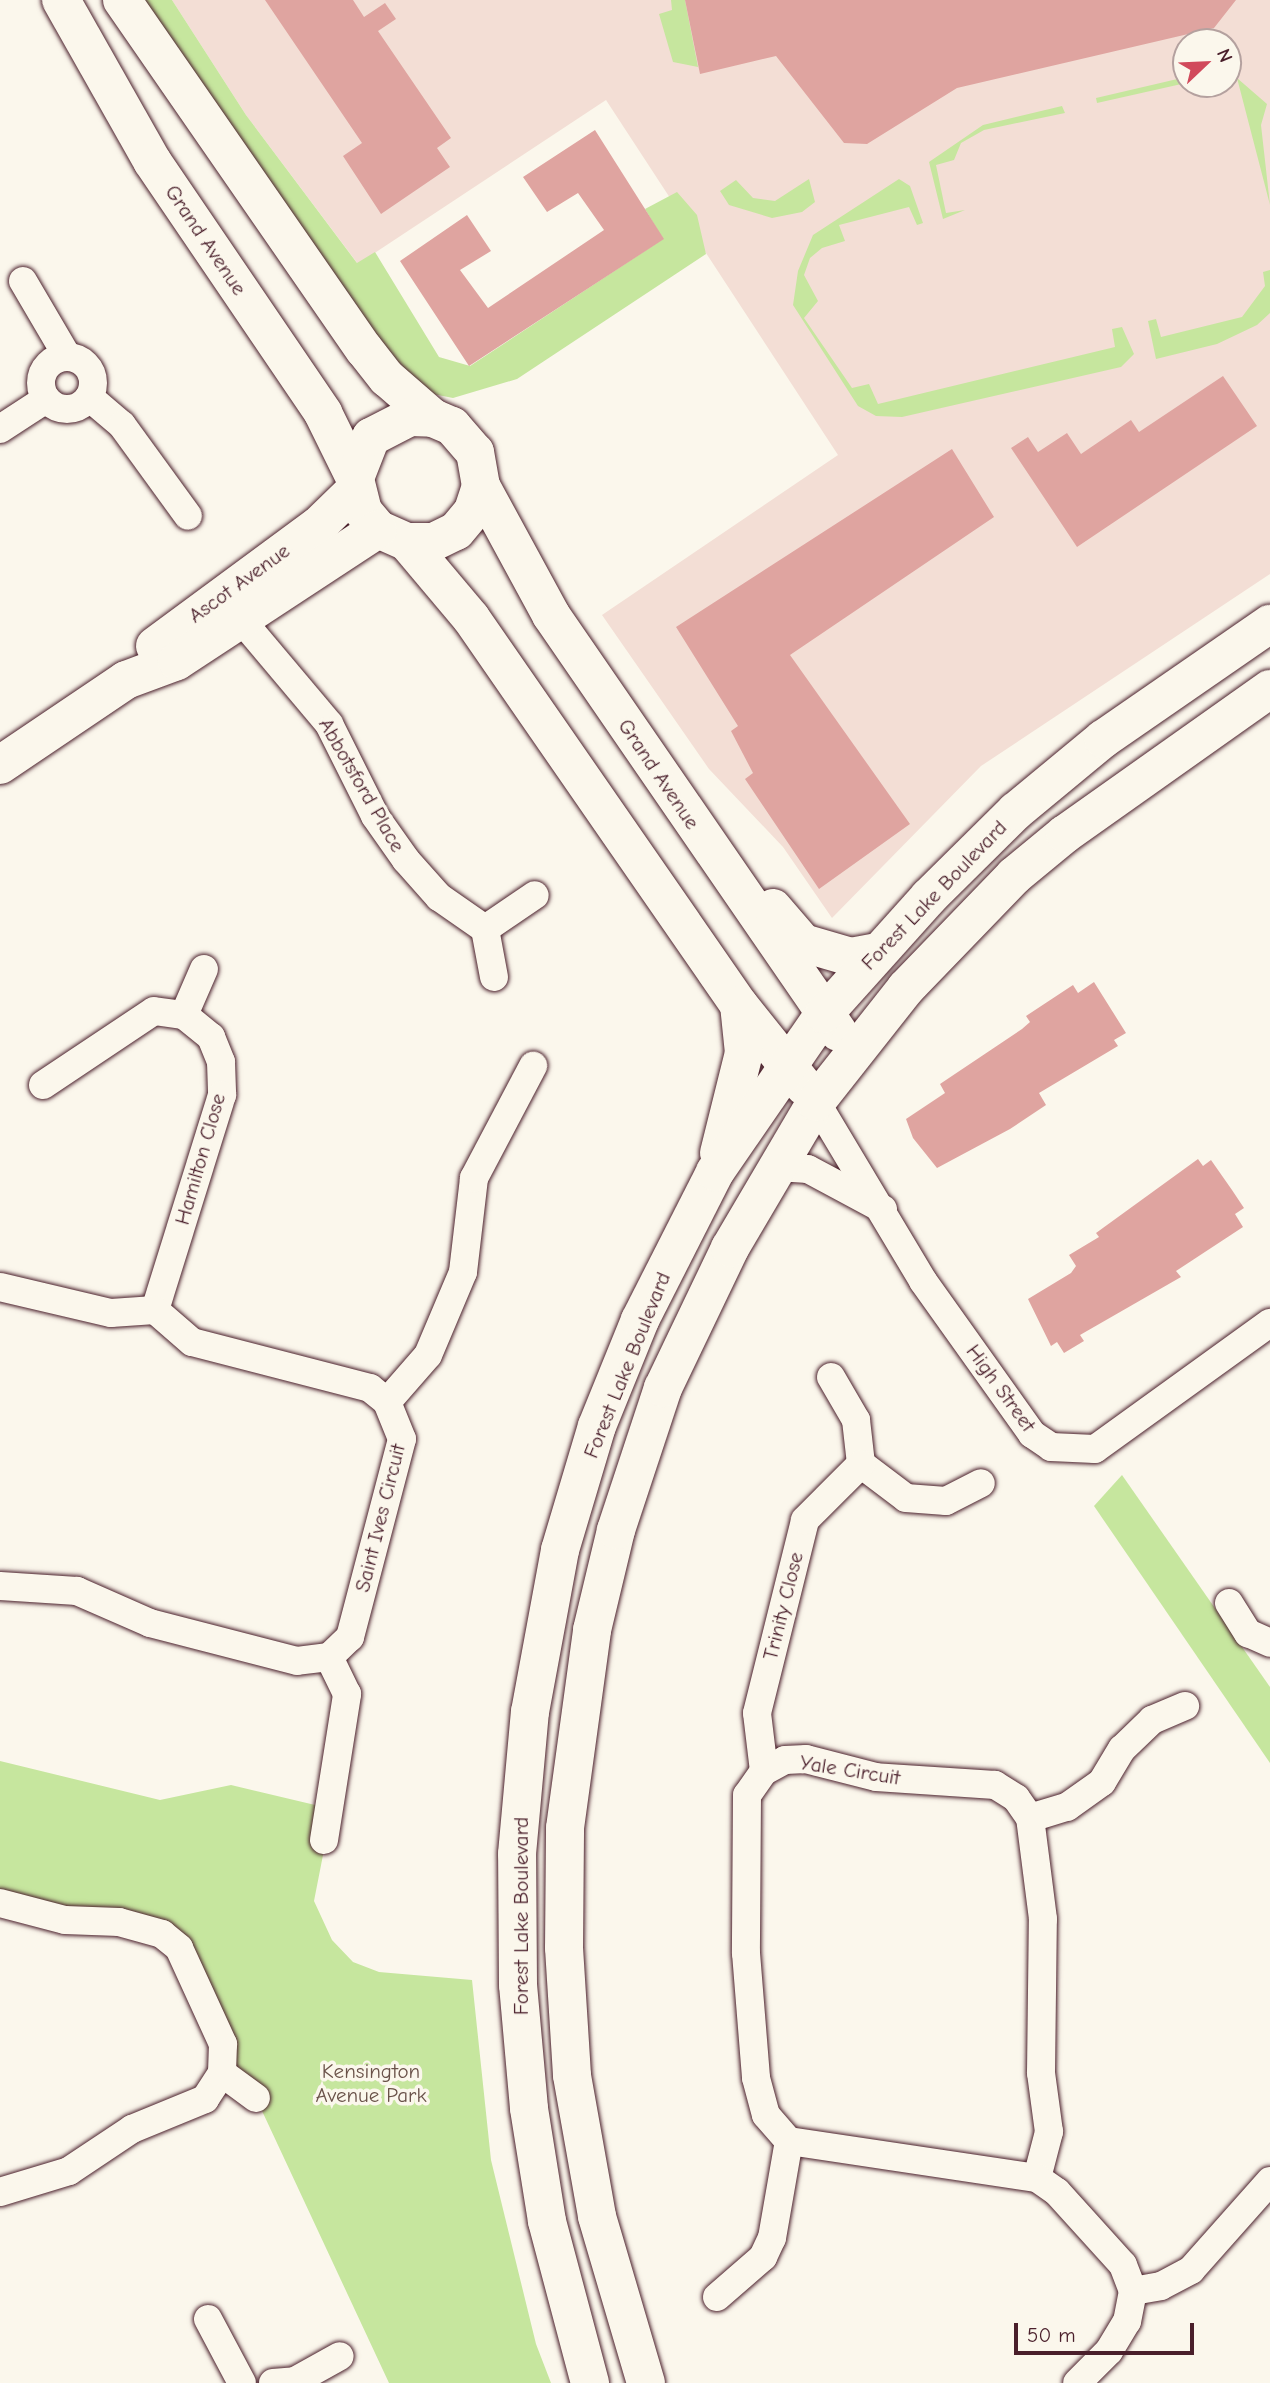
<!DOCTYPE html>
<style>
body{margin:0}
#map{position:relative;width:1270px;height:2383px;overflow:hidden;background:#fbf7ec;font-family:"Comic Neue",sans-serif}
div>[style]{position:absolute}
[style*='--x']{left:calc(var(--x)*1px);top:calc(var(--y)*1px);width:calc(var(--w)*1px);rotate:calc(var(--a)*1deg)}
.built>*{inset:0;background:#f3ded5}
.green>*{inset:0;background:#c6e69e}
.building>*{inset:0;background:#dfa4a0}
.roads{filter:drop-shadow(0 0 2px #4a1f2b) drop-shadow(0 0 2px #4a1f2b)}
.street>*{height:28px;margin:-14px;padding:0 14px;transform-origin:14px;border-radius:14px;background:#fbf7ec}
.street>.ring{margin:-14px;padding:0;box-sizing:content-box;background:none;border:28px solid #fbf7ec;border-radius:50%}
.secondary>*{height:38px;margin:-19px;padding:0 19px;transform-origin:19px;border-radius:19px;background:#fbf7ec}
span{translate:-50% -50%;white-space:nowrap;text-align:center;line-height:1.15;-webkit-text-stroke:7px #fbf7ec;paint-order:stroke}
.street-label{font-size:21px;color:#4a1f2b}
.park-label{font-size:21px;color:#695148}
.north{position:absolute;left:1172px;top:28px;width:70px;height:70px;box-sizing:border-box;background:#fbf7ec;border:2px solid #b4a19f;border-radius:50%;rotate:67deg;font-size:19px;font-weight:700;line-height:28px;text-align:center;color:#4a1f2b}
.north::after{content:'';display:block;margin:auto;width:24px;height:32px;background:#d1495b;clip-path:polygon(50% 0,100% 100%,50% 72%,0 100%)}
.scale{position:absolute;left:1014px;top:2323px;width:180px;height:32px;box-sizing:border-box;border:4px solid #4a1f2b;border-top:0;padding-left:9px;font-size:21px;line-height:24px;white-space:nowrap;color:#4a1f2b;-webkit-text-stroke:5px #fbf7ec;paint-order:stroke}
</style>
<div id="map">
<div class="built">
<i style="clip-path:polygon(evenodd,172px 0,1270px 0,1270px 574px,981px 766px,832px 918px,783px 847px,709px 769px,602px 615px,838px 455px,606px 100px,358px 264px,246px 115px,172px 0,1186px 42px,1228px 42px,1228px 84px,1186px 84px,1186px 42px)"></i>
</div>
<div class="green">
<i style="clip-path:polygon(138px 0,172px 0,246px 115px,357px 263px,375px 252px,439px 357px,470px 366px,663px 239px,645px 209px,677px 192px,697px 215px,706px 254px,517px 379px,453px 398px,423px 392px,383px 354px)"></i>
<i style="clip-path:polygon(671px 0,685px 0,698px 67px,673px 62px,659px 14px,672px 10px)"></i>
<i style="clip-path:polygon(1186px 77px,1186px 83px,1097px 103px,1096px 98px)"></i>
<i style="clip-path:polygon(1237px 78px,1267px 104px,1261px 125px,1270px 205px)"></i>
<i style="clip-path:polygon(1062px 106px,1065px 113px,984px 130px,961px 143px,954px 160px,936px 165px,946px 213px,965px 210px,943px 219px,929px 162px,983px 125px)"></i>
<i style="clip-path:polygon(809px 179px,815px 202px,802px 212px,772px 218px,729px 205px,720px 191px,736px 180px,753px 198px,775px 201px)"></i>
<i style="clip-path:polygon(899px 179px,910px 186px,923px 223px,917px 225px,909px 207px,839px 225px,845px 241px,822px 248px,810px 258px,804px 275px,818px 301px,804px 318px,852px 388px,869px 384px,878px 404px,1115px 347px,1112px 329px,1122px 327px,1134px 354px,1121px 367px,902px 417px,876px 416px,858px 406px,793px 305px,798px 271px,813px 235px)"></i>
<i style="clip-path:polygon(1270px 270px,1270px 313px,1257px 325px,1217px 344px,1156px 359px,1148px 321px,1156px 319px,1161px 337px,1242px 317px,1265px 286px,1263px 272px)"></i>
<i style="clip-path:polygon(1122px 1475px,1270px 1687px,1270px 1763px,1094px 1506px)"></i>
<i style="clip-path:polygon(0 1761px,160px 1800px,231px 1785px,332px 1809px,314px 1901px,332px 1940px,353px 1962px,379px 1972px,472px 1980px,491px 2160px,536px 2344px,551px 2383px,389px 2383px,256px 2098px,222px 2073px,179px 1948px,0 1903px)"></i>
</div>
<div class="building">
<i style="clip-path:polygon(265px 0,353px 0,364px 17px,385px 3px,396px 19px,378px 31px,451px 138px,437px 148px,450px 167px,381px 214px,343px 156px,362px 143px)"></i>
<i style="clip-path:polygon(685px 0,1236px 0,1214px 28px,957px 88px,867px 144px,844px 143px,776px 56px,700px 74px)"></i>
<i style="clip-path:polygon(595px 130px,664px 239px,469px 366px,400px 261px,467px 215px,491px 251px,460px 270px,488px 308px,604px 230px,578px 193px,547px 212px,523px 177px)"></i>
<i style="clip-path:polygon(1223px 376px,1257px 426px,1077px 547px,1011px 448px,1028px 437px,1038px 452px,1067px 433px,1081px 454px,1131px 420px,1139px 432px)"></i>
<i style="clip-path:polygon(952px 449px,994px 517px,790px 655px,910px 824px,819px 889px,745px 779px,753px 773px,731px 731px,738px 726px,676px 627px)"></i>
<i style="clip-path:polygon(1094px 982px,1126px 1033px,1114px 1040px,1118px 1046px,1039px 1093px,1046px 1105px,1010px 1129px,937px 1168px,913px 1138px,906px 1119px,945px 1093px,940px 1084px,1022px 1029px,1030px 1022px,1026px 1016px,1073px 985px,1078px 993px)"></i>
<i style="clip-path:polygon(1198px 1159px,1203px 1166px,1211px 1160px,1232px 1190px,1244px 1208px,1235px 1214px,1243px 1227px,1176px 1271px,1181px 1277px,1080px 1335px,1084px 1341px,1064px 1353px,1057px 1342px,1051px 1346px,1028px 1299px,1071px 1273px,1076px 1266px,1069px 1255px,1099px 1237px,1096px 1233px)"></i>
</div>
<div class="roads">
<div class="street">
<i style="--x:23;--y:281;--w:87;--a:59.6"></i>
<i class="ring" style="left:41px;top:357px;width:24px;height:24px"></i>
<i style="--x:89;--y:397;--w:43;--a:40.3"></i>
<i style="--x:122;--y:425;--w:112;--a:54"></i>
<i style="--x:0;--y:429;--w:55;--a:-33.1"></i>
<i style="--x:228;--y:604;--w:157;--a:49.9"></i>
<i style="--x:329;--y:724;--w:103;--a:63.4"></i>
<i style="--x:375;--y:816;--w:54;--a:54.8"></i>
<i style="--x:406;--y:860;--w:50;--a:48.3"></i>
<i style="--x:439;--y:897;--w:56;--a:34.8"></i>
<i style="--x:494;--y:977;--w:49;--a:-100.6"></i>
<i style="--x:485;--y:929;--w:60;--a:-34.2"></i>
<i style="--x:184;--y:1015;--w:50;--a:-66.5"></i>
<i style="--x:43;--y:1085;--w:133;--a:-33.7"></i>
<i style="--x:154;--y:1011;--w:30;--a:8"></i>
<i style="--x:184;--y:1015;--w:35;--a:39"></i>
<i style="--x:211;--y:1037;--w:27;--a:68"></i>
<i style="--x:221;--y:1062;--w:33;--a:88"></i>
<i style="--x:222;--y:1095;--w:225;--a:107.3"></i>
<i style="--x:816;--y:1102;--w:209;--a:59.1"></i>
<i style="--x:923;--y:1281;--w:188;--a:54.5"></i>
<i style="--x:1032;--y:1434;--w:23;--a:34"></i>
<i style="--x:1051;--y:1447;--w:44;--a:2.6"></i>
<i style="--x:1095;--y:1449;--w:216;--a:-35.8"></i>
<i style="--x:778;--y:1167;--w:30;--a:4"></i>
<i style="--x:808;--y:1169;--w:85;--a:28.1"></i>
<i style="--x:0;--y:1287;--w:114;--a:13.2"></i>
<i style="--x:111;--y:1313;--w:44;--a:-3.9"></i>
<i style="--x:155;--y:1310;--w:49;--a:40.9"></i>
<i style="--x:192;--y:1342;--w:184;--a:14.5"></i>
<i style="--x:370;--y:1388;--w:22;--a:39"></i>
<i style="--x:387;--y:1402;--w:40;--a:68"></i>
<i style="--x:402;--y:1439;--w:205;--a:104.7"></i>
<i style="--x:350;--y:1637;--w:29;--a:136"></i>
<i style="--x:329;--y:1657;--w:32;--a:173"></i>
<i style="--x:297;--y:1661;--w:152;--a:-165.5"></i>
<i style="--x:150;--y:1623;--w:80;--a:-156.3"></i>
<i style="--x:77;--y:1591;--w:77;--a:-176.3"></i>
<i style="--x:831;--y:1377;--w:50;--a:59.8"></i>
<i style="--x:856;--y:1420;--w:44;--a:83.5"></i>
<i style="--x:861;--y:1464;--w:56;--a:37.1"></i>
<i style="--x:906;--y:1498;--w:40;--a:4.3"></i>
<i style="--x:946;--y:1501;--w:39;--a:-27"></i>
<i style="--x:387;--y:1402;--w:62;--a:-48.9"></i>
<i style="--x:428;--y:1355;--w:90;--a:-67.1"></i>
<i style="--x:463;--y:1272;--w:95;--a:-83.3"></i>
<i style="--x:474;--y:1178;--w:127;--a:-62.2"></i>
<i style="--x:1229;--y:1603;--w:36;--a:58"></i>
<i style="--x:1248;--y:1633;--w:24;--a:24"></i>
<i style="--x:764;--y:1771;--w:58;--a:-96.9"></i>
<i style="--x:757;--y:1713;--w:199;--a:-76"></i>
<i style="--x:805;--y:1520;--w:79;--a:-45"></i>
<i style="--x:1030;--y:1818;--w:39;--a:-17"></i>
<i style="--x:1067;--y:1807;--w:43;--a:-35.5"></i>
<i style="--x:1102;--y:1782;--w:39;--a:-59"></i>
<i style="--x:1122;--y:1749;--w:42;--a:-44"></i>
<i style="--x:1152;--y:1720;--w:36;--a:-23"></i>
<i style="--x:324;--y:1840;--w:148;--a:-81"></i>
<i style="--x:347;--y:1694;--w:41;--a:-115.9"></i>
<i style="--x:0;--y:1903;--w:67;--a:14.7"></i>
<i style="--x:65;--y:1920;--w:54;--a:2.1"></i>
<i style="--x:119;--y:1922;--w:45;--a:15.6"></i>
<i style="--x:162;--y:1934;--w:22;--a:39"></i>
<i style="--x:179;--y:1948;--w:106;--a:65.4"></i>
<i style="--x:223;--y:2044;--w:29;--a:92"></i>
<i style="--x:222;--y:2073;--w:42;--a:36.3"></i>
<i style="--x:1037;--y:2178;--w:48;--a:-75.4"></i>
<i style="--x:1049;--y:2132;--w:60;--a:-97.7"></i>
<i style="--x:1041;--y:2073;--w:154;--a:-89.3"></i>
<i style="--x:1043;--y:1919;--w:102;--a:-97.3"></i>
<i style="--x:1030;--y:1818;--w:24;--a:-125"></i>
<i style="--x:1016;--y:1798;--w:25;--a:-148"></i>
<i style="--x:995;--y:1785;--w:119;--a:-176.2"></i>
<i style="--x:876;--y:1777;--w:72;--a:-165.6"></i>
<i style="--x:806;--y:1759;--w:21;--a:177"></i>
<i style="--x:785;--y:1760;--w:24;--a:152"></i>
<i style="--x:764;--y:1771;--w:29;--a:125"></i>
<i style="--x:747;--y:1795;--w:158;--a:90.4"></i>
<i style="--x:746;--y:1953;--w:125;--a:85.4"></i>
<i style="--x:756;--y:2078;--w:38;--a:75"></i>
<i style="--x:766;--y:2115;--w:35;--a:49"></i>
<i style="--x:789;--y:2141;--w:251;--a:8.5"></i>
<i style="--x:1037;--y:2178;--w:24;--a:35"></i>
<i style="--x:1057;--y:2192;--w:98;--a:47.9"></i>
<i style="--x:1123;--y:2265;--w:28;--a:69"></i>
<i style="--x:1133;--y:2291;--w:31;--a:101"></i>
<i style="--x:1127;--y:2321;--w:35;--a:121"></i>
<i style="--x:1109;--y:2351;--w:45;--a:135"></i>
<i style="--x:0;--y:2192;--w:72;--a:-16.9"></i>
<i style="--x:69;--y:2171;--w:76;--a:-33.7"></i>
<i style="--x:132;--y:2129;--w:79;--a:-22.3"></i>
<i style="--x:205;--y:2099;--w:31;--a:-57"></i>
<i style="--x:1133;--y:2291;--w:28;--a:-10"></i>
<i style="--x:1161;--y:2286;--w:34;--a:-28"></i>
<i style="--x:1191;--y:2270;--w:119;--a:-48.4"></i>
<i style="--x:717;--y:2297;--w:61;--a:-41"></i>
<i style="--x:763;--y:2257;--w:21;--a:-65"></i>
<i style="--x:772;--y:2238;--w:98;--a:-80.1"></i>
<i style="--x:208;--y:2319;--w:72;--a:62"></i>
<i style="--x:273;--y:2383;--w:22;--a:-5"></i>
<i style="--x:295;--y:2381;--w:51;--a:-29.1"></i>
</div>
<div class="secondary">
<i style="--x:61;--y:0;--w:185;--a:60.5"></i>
<i style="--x:152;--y:161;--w:305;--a:55.8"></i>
<i style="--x:323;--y:413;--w:72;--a:63.8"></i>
<i style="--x:122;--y:0;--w:425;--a:55.3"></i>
<i style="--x:364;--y:349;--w:37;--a:52"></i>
<i style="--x:387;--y:378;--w:61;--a:41"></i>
<i style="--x:433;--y:418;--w:21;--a:23"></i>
<i style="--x:452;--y:426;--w:35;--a:49"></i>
<i style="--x:475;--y:452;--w:35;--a:80"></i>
<i style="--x:481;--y:486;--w:26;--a:108"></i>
<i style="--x:473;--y:511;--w:26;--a:130"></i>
<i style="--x:456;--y:531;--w:25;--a:154"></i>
<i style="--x:433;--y:542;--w:26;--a:180"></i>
<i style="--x:407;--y:542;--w:32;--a:-156"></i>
<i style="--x:378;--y:529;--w:23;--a:-130"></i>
<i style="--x:363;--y:511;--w:34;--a:-104"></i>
<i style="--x:355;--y:478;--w:44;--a:-68.7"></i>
<i style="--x:371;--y:437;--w:44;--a:-27.1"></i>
<i style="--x:410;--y:417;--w:23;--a:2"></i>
<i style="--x:481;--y:486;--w:147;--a:61.5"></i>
<i style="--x:551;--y:615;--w:506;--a:55.46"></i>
<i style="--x:407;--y:542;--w:99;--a:49.9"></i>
<i style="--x:471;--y:618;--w:471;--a:55.3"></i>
<i style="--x:739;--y:1005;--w:104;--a:51.3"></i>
<i style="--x:155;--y:646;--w:202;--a:-36.4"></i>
<i style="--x:318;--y:526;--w:52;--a:-44.2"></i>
<i style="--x:0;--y:765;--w:152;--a:-34"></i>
<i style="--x:126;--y:680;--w:54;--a:-20.4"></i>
<i style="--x:177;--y:661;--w:240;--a:-33.3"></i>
<i style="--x:773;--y:908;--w:46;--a:49.4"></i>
<i style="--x:803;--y:943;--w:50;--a:16.3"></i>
<i style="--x:851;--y:957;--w:26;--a:-11"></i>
<i style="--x:719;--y:1153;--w:103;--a:-76"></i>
<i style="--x:744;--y:1053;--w:48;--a:-95.9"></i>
<i style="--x:590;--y:2383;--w:168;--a:-104.9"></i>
<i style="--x:547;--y:2221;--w:114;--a:-99.1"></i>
<i style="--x:529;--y:2108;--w:123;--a:-95.1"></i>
<i style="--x:518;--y:1985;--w:131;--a:-90.4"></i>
<i style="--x:517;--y:1854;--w:143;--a:-84.8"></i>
<i style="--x:530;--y:1712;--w:165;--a:-79.5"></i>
<i style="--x:560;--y:1550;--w:129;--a:-73.4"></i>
<i style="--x:597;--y:1426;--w:114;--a:-67.9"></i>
<i style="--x:640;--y:1320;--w:166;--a:-63.1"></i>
<i style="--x:715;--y:1172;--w:192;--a:-55.4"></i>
<i style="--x:824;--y:1014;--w:157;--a:-48.1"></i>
<i style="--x:929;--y:897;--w:122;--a:-44.7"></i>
<i style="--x:1016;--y:811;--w:113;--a:-39.6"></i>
<i style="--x:1103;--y:739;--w:203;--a:-34.6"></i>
<i style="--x:646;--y:2383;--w:174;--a:-106.4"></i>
<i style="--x:597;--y:2216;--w:143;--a:-100.1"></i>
<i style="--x:572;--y:2075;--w:127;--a:-93.6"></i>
<i style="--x:564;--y:1948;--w:120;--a:-89.5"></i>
<i style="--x:565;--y:1828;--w:200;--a:-82.2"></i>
<i style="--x:592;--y:1630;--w:103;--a:-76.5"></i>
<i style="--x:616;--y:1530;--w:150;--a:-71.7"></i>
<i style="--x:663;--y:1388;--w:155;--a:-64.4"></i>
<i style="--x:730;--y:1248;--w:169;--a:-59.5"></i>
<i style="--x:816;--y:1102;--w:145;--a:-51.7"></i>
<i style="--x:906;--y:988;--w:156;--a:-46"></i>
<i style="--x:1014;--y:876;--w:66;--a:-39.5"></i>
<i style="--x:1065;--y:834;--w:251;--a:-35.3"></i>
</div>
</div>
<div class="street-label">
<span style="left:206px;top:240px;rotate:56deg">Grand Avenue</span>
<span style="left:239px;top:583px;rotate:-36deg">Ascot Avenue</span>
<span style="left:659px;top:774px;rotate:56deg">Grand Avenue</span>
<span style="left:362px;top:785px;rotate:60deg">Abbotsford Place</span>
<span style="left:934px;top:895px;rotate:-46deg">Forest Lake Boulevard</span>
<span style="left:200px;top:1159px;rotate:-74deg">Hamilton Close</span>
<span style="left:627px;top:1365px;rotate:-68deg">Forest Lake Boulevard</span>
<span style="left:1001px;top:1388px;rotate:54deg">High Street</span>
<span style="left:380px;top:1518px;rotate:-76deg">Saint Ives Circuit</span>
<span style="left:783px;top:1606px;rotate:-76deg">Trinity Close</span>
<span style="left:850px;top:1770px;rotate:9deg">Yale Circuit</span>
<span style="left:521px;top:1916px;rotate:-90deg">Forest Lake Boulevard</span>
</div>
<div class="park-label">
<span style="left:371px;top:2083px">Kensington<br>Avenue Park</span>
</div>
<div class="north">N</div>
<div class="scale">50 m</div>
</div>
